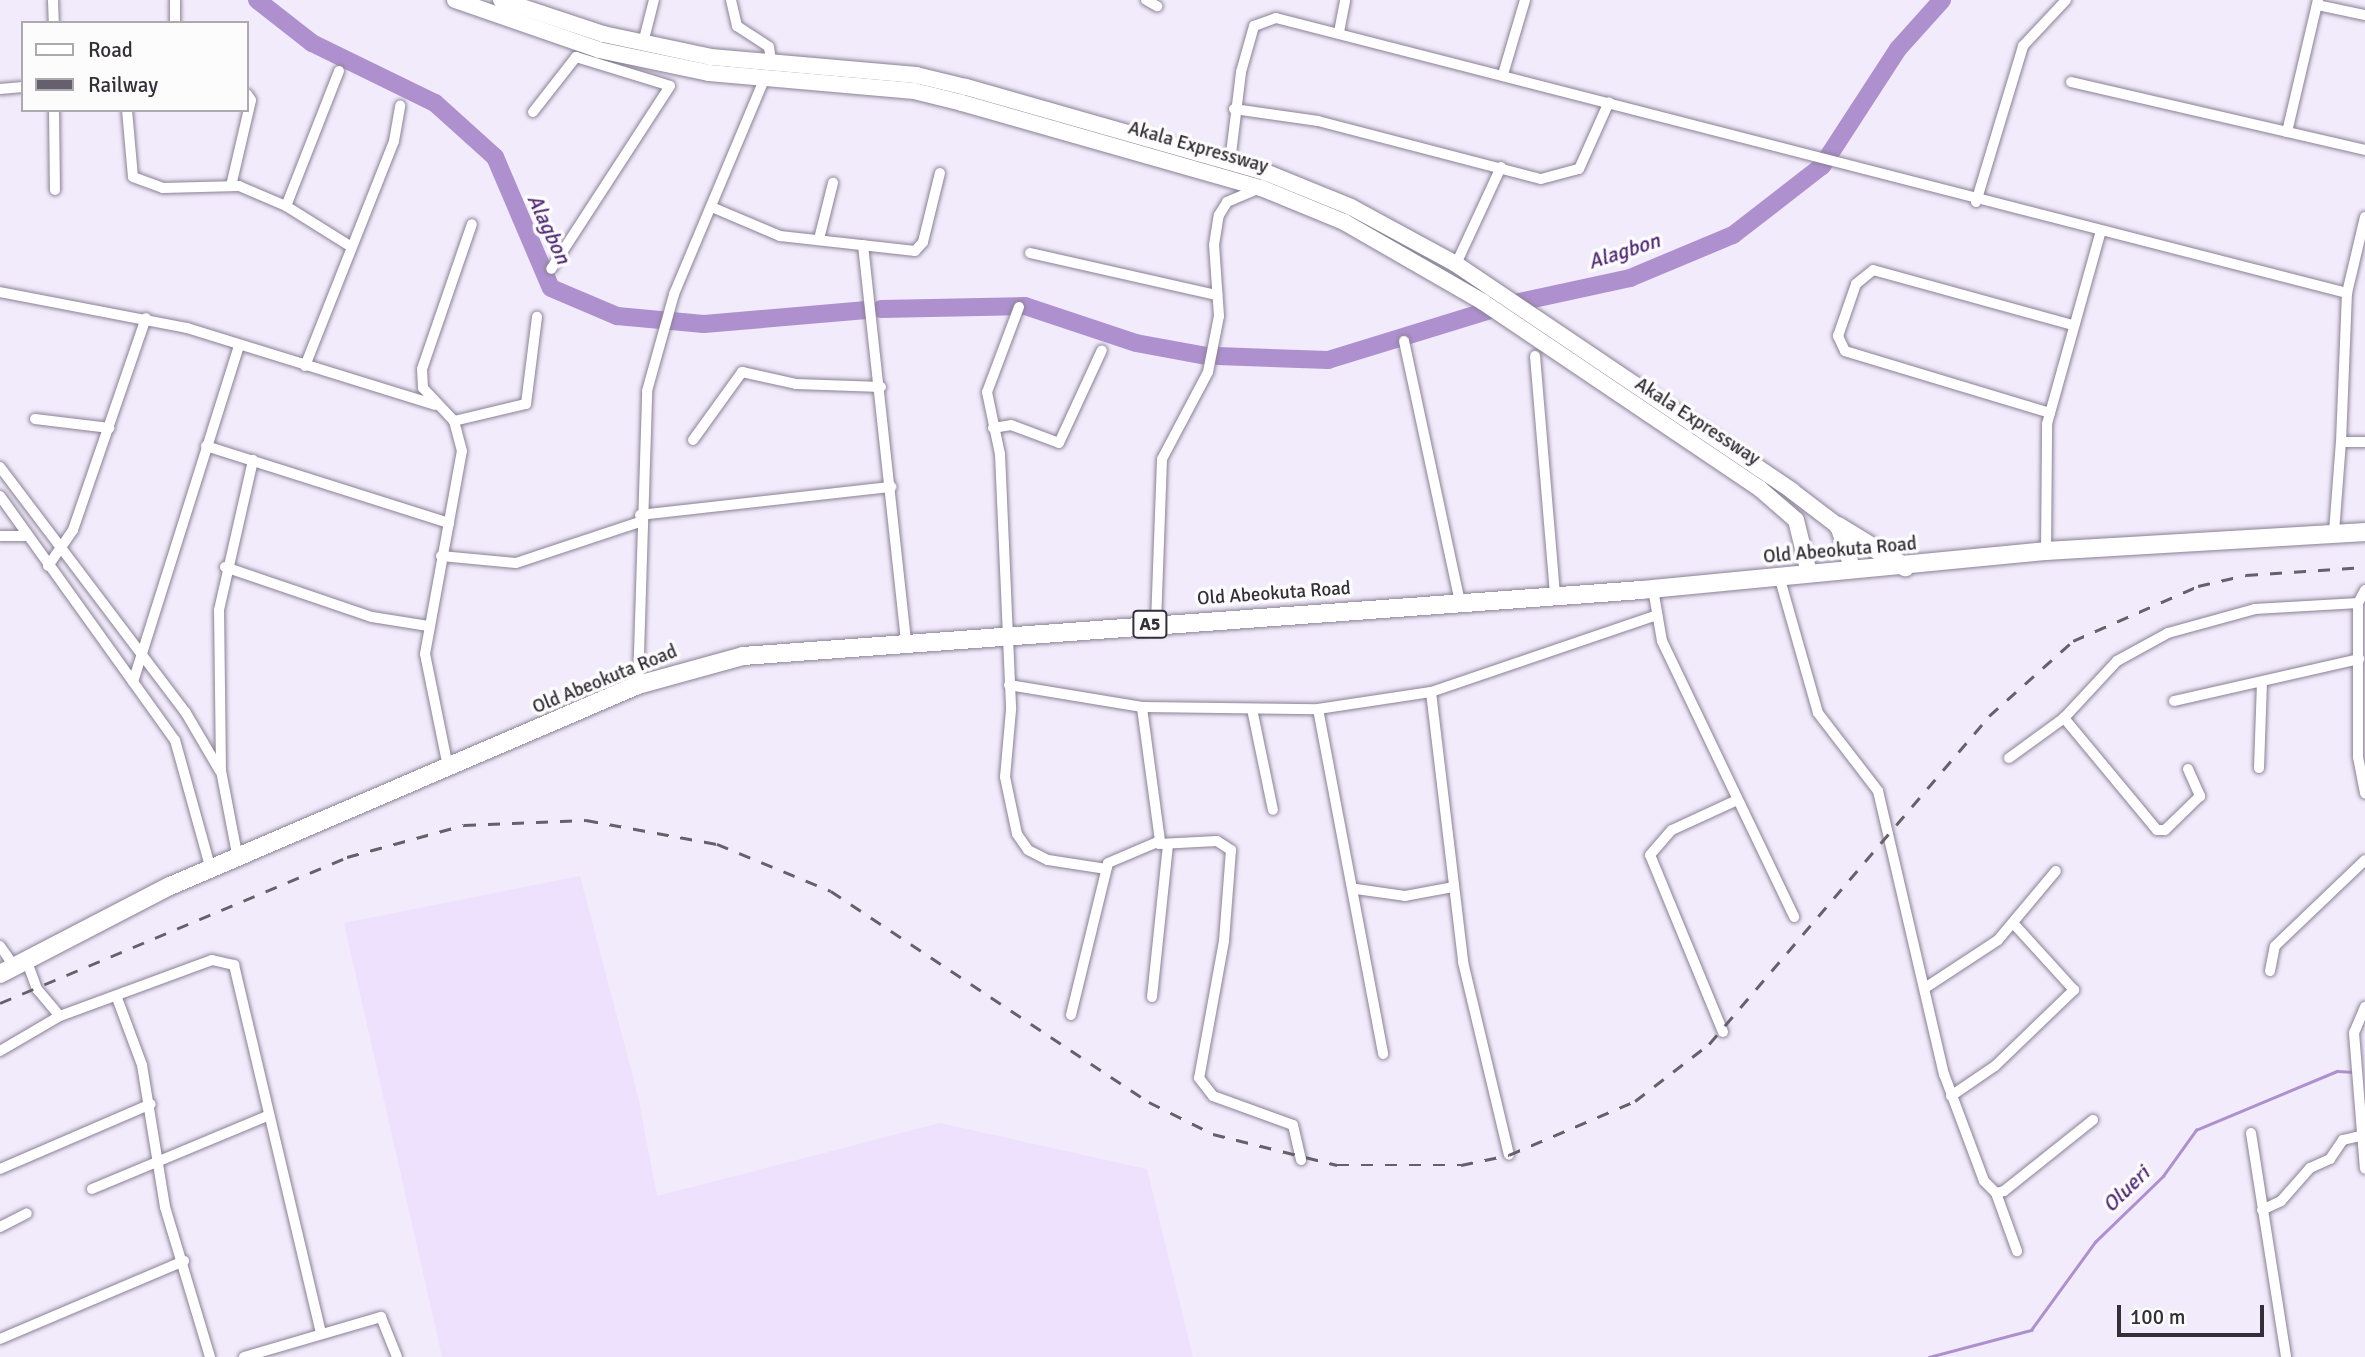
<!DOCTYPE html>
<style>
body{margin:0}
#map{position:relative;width:2365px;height:1357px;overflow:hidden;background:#f2ebfc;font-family:Signika,sans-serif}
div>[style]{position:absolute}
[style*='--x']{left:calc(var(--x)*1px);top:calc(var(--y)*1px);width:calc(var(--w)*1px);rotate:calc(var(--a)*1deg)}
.built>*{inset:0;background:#eee1fd}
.stream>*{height:2.5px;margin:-1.25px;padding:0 1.25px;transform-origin:1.25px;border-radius:1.25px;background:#ae90cf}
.river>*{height:18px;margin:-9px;padding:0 9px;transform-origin:9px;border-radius:9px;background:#ae90cf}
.roads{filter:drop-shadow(0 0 2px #8a8194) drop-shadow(0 0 2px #8a8194)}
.street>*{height:10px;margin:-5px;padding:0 5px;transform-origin:5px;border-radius:5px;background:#fff}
.primary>*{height:16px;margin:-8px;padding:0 8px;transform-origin:8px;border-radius:8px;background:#fff}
.highway>*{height:18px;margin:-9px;padding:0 9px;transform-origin:9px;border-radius:9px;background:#fff}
.rail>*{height:2.5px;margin-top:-1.25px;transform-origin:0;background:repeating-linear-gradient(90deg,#65606c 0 12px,transparent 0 24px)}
span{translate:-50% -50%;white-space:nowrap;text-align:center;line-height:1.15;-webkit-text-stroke:7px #fcfcfc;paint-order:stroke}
.shield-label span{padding:2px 5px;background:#fcfcfc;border:2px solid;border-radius:5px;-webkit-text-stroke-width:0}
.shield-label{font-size:18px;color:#332f38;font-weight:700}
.street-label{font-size:19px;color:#332f38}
.water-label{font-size:21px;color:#512974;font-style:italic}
.legend{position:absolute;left:21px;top:21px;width:228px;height:91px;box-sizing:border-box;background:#fcfcfc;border:2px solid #acaaae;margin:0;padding:9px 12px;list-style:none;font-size:21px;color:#332f38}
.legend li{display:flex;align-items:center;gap:14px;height:35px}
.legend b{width:35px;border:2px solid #acaaae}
.scale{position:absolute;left:2117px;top:1305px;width:147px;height:32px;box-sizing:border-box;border:4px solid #332f38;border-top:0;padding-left:9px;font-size:21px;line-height:24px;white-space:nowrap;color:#332f38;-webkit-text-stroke:5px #fcfcfc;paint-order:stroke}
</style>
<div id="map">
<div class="built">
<i style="clip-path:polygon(580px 876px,638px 1096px,657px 1196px,940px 1123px,1147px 1169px,1193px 1357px,442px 1357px,344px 923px)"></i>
</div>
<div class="stream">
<i style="--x:1929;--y:1357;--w:106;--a:-14.8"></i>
<i style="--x:2031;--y:1330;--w:109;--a:-54"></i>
<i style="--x:2095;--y:1242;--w:95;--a:-44.1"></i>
<i style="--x:2163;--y:1176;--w:57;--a:-54.3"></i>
<i style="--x:2196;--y:1130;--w:153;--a:-22.7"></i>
<i style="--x:2337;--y:1071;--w:18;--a:3"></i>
</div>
<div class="river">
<i style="--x:257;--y:0;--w:70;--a:38"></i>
<i style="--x:312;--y:43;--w:137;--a:26"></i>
<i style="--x:435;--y:103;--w:81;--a:42"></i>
<i style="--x:495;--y:157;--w:142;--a:66.9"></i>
<i style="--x:551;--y:288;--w:72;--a:23"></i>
<i style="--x:617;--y:316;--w:87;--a:5.3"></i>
<i style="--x:704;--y:324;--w:163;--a:-4.9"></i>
<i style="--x:881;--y:309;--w:144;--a:-1.2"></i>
<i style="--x:1025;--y:306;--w:117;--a:18.4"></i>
<i style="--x:1136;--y:343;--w:71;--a:10.5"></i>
<i style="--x:1217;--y:356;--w:111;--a:2.1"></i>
<i style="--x:1328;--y:360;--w:190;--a:-17.1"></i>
<i style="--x:1510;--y:304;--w:123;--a:-12.2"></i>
<i style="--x:1630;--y:278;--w:112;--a:-22.7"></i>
<i style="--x:1733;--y:235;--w:113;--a:-37.8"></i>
<i style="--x:1822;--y:166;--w:140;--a:-57"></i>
<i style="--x:1898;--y:49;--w:66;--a:-48.1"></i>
</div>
<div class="roads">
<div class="street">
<i style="--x:53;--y:0;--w:23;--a:88"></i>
<i style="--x:175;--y:0;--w:23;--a:90"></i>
<i style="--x:731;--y:0;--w:27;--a:77"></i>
<i style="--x:737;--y:26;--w:38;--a:33"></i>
<i style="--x:769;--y:47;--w:15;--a:82"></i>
<i style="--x:1146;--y:0;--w:13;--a:29"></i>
<i style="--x:2317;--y:5;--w:49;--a:11.8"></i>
<i style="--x:1339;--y:32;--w:33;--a:-79"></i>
<i style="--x:643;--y:43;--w:44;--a:-75.7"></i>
<i style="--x:339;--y:71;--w:145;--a:111.4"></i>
<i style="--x:286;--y:206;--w:75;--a:32"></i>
<i style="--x:1504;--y:71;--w:74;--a:-73.5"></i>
<i style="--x:2071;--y:82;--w:302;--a:13"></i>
<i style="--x:0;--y:89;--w:23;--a:-5"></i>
<i style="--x:1234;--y:109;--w:85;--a:8.1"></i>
<i style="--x:1318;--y:121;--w:230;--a:14.6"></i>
<i style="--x:1541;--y:179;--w:39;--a:-15"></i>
<i style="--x:1579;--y:169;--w:73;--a:-65.9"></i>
<i style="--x:54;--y:110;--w:80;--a:89.3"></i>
<i style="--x:127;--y:110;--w:67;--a:84.9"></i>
<i style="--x:133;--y:177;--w:32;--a:20"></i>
<i style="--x:163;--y:188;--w:76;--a:-1.5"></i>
<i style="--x:239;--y:186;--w:51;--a:23.1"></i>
<i style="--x:533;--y:112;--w:70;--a:-52"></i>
<i style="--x:576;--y:57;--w:98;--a:17.1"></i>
<i style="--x:670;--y:86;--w:218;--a:123"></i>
<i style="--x:2287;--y:132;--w:136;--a:-76.8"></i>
<i style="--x:1230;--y:162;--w:91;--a:-83"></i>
<i style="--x:1241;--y:72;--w:48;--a:-74.2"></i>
<i style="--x:1254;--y:26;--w:23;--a:-20"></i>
<i style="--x:1276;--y:18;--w:1106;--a:14.4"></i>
<i style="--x:231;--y:186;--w:88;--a:-76.9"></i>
<i style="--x:251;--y:100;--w:7;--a:-124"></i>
<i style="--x:1976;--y:202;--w:163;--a:-73.2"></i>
<i style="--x:2023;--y:46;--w:63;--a:-46.9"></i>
<i style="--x:714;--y:208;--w:72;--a:23"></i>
<i style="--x:780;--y:236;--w:136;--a:6.3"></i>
<i style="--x:915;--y:251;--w:12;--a:-48"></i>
<i style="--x:923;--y:242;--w:71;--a:-76.2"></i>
<i style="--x:819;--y:239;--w:58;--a:-76"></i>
<i style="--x:863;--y:245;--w:398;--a:83.8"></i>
<i style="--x:1030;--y:253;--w:192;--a:12.7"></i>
<i style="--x:1456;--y:264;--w:107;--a:-65.1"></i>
<i style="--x:0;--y:292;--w:190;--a:10.9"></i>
<i style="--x:187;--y:328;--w:260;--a:17.2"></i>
<i style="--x:1019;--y:307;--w:91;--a:110.6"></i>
<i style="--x:987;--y:392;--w:63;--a:78.2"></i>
<i style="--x:1000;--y:454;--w:256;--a:87.5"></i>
<i style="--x:1011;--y:710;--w:67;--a:95.1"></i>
<i style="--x:1005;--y:777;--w:58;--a:78.1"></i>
<i style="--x:1017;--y:834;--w:19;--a:55"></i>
<i style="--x:1028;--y:850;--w:22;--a:27"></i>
<i style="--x:1048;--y:860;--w:59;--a:8.8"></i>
<i style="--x:1404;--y:341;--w:267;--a:77.9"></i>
<i style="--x:1535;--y:356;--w:241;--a:85.2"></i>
<i style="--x:305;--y:366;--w:242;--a:-68.4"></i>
<i style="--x:394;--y:141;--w:36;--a:-80"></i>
<i style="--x:2050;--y:413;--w:214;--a:-163.2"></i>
<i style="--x:1845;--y:351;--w:17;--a:-115"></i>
<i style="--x:1838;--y:336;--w:55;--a:-70.9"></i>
<i style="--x:1856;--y:284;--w:22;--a:-39"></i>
<i style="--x:1873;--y:270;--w:207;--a:15.4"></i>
<i style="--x:35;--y:419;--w:75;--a:6.9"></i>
<i style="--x:454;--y:421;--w:74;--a:-13.3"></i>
<i style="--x:526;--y:404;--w:88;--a:-82.8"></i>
<i style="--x:993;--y:428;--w:18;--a:-9"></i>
<i style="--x:1011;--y:425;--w:51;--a:20.6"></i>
<i style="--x:1059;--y:443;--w:102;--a:-65.2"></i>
<i style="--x:693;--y:440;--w:84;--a:-54.2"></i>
<i style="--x:742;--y:372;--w:55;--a:12.5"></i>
<i style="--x:796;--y:384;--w:85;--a:2"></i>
<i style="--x:2341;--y:442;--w:149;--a:-87.7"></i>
<i style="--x:2347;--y:293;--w:78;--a:-76.7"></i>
<i style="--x:206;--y:446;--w:255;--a:17.6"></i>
<i style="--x:0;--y:467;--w:308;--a:52.9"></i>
<i style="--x:186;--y:713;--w:67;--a:59.6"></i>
<i style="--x:0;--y:496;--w:300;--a:54.4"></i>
<i style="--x:175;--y:740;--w:135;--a:74.5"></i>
<i style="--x:640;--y:515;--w:253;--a:-6.4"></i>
<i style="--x:2334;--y:532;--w:90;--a:-85.6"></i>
<i style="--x:2341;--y:442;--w:24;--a:0"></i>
<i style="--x:0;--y:536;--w:27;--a:0"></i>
<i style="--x:2046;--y:551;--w:127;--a:-89.5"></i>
<i style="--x:2047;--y:424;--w:197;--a:-74.4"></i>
<i style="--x:441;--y:556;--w:75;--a:5.3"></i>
<i style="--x:516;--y:563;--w:131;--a:-18.3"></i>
<i style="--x:48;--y:566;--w:44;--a:-55.2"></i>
<i style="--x:73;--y:530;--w:224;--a:-71"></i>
<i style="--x:225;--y:567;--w:155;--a:18.8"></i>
<i style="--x:372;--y:617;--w:57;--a:9.1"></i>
<i style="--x:1779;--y:576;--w:142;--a:74.1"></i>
<i style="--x:1818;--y:713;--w:98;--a:52.4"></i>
<i style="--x:1878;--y:791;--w:291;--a:76.9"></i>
<i style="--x:1944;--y:1074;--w:114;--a:69.5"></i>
<i style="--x:1984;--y:1181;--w:17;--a:45"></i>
<i style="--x:1996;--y:1193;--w:8;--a:-14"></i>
<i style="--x:2004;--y:1191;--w:114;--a:-38.6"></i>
<i style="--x:1653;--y:589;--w:53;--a:80.2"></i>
<i style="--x:1662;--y:641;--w:306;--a:64.4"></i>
<i style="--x:2365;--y:590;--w:15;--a:118"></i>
<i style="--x:2358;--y:603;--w:154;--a:90"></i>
<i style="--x:2358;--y:757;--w:37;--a:79"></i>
<i style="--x:1156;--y:623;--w:164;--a:-87.9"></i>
<i style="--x:1162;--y:459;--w:98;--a:-62.1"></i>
<i style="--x:1208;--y:372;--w:57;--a:-78.9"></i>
<i style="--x:1219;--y:316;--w:71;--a:-94"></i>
<i style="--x:1214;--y:245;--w:30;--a:-81"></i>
<i style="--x:1219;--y:215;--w:15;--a:-58"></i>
<i style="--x:1227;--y:202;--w:33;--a:-23"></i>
<i style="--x:133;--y:682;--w:353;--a:-72.5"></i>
<i style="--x:638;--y:685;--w:294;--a:-88.2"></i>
<i style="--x:647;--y:391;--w:101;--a:-74.4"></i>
<i style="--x:674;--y:294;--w:234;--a:-67.2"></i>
<i style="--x:1009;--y:685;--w:135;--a:9.4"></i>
<i style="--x:1142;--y:707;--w:176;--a:0.7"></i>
<i style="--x:1318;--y:709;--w:114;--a:-8.6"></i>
<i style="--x:1431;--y:692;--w:239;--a:-18.8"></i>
<i style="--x:1431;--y:692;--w:272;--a:83.2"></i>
<i style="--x:1463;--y:962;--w:198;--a:76.6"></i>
<i style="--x:2174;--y:701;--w:190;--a:-12.8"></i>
<i style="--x:1252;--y:709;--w:103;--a:78.3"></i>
<i style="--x:1318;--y:709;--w:351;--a:79.3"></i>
<i style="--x:2009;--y:758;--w:68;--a:-36"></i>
<i style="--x:448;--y:767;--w:115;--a:-101.5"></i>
<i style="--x:425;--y:654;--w:206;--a:-79.7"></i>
<i style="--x:462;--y:451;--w:31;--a:-105"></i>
<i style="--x:454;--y:421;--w:45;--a:-133.2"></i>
<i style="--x:423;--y:388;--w:19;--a:-93"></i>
<i style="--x:422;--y:369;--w:153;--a:-71"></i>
<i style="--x:2259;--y:768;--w:84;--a:-88"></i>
<i style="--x:2188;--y:769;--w:30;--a:66"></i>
<i style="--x:2200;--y:796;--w:49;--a:135.8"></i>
<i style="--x:2165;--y:830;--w:8;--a:180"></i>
<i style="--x:2157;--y:830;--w:146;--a:-129.7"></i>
<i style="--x:2064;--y:718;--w:78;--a:-47.1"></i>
<i style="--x:2117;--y:661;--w:58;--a:-28.8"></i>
<i style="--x:2168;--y:633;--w:90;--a:-15.4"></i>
<i style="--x:2255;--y:609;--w:103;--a:-3.3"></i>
<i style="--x:1159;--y:844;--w:58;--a:-3"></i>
<i style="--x:1217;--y:841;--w:17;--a:33"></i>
<i style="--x:1231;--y:850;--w:91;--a:94.4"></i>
<i style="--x:1224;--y:941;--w:139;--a:100.3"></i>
<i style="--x:1199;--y:1078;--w:23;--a:52"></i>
<i style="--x:1213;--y:1096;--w:85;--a:19.9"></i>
<i style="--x:1293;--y:1125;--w:36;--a:77"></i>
<i style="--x:238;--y:859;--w:90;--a:-100.9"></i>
<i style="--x:221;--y:771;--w:161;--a:-90.7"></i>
<i style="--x:219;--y:610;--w:154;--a:-77.2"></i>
<i style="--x:1356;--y:889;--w:49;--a:8.1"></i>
<i style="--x:1405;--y:896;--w:49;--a:-10.6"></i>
<i style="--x:0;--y:946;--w:24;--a:55"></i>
<i style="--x:26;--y:959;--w:32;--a:70"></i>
<i style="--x:37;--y:989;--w:35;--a:50"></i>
<i style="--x:2270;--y:971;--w:25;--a:-79"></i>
<i style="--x:2275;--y:946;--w:124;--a:-43.7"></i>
<i style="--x:1925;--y:988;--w:87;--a:-33.3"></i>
<i style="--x:1998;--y:940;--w:90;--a:-50"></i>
<i style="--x:1152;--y:997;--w:153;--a:-84"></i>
<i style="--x:117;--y:998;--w:72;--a:69.5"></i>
<i style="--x:142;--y:1065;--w:144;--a:80.8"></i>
<i style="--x:165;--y:1207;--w:157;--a:73.3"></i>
<i style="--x:2365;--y:1007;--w:28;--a:113"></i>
<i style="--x:2354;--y:1033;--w:136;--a:85.4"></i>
<i style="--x:1071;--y:1015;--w:156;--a:-76.3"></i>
<i style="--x:1108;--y:863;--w:56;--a:-22.9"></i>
<i style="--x:1160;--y:841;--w:135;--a:-97.7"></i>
<i style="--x:1723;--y:1032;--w:191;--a:-112.4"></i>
<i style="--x:1650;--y:855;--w:33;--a:-49"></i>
<i style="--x:1672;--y:830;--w:69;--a:-24.7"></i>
<i style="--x:0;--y:1051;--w:69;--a:-30.3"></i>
<i style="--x:60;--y:1016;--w:162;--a:-20.2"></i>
<i style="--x:212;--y:960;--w:23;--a:13"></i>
<i style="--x:234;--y:965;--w:378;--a:76.7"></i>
<i style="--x:1951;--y:1096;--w:53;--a:-34.3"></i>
<i style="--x:1995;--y:1066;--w:110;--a:-43.9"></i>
<i style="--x:2074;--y:990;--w:89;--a:-132.3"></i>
<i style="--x:2251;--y:1133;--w:227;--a:81.1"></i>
<i style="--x:0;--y:1169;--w:164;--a:-23.3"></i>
<i style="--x:92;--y:1189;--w:190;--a:-22.6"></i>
<i style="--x:1996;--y:1193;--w:62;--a:70.1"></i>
<i style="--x:2262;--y:1210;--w:21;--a:-25"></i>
<i style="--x:2281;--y:1201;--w:44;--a:-48.7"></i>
<i style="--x:2310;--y:1168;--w:22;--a:-24"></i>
<i style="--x:2330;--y:1159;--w:23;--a:-56"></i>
<i style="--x:2343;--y:1140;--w:18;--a:-13"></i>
<i style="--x:0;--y:1227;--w:30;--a:-27"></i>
<i style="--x:0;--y:1339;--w:200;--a:-23"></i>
<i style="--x:244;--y:1357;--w:143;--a:-16.3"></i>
<i style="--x:381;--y:1317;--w:43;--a:68.2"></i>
</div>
<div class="primary">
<i style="--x:455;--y:0;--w:152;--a:19.1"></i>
<i style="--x:599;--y:50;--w:112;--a:11.8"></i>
<i style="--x:709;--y:73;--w:206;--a:5"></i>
<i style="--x:914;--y:91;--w:49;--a:14"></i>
<i style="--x:962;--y:103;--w:311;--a:15.9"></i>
<i style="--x:1261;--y:188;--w:90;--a:22.3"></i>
<i style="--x:1344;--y:222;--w:160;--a:29.9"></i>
<i style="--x:1483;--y:302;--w:333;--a:34"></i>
<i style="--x:1759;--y:488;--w:49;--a:40.9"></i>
<i style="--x:1796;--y:520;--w:55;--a:76.2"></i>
<i style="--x:501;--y:0;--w:108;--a:18.4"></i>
<i style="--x:603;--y:34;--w:110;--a:12"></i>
<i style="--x:711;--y:57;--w:206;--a:5"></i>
<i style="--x:916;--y:75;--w:51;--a:13.5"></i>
<i style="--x:966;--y:87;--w:311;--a:15.9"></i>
<i style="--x:1265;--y:172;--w:93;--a:22.1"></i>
<i style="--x:1351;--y:207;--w:119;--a:28.5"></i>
<i style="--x:1456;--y:264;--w:405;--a:34"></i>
<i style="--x:1792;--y:491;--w:58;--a:37.3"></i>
<i style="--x:1838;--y:526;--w:46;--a:71.2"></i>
</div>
<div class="highway">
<i style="--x:1838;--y:526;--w:79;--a:31.5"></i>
<i style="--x:0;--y:974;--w:191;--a:-27.4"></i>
<i style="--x:170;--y:886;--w:509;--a:-23.24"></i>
<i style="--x:638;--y:685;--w:109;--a:-15.4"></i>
<i style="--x:743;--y:656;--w:900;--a:-4.2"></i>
<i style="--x:1641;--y:590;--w:407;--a:-5.5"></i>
<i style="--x:2046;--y:551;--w:320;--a:-3.4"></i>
</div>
</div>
<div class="rail">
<i style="--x:0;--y:1003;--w:376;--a:-22.8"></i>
<i style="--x:347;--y:857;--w:121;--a:-15.3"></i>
<i style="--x:464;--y:825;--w:122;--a:-2.3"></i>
<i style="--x:586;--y:820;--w:133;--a:10.4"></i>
<i style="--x:717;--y:844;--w:123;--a:22.4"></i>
<i style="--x:831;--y:891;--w:382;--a:33.6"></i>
<i style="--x:1149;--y:1102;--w:72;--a:26.6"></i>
<i style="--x:1213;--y:1134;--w:128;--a:14"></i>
<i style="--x:1337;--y:1165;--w:124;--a:0"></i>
<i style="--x:1461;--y:1165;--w:49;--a:-11.8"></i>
<i style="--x:1509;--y:1155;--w:137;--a:-23.2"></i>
<i style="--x:1635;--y:1101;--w:93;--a:-37.6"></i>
<i style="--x:1709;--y:1044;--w:431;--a:-49.5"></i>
<i style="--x:1989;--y:716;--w:113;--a:-41.8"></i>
<i style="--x:2073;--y:641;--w:137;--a:-23.7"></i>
<i style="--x:2198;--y:586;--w:49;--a:-12.9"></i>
<i style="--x:2246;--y:575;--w:119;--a:-3.8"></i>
</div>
<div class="shield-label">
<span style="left:1150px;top:624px">A5</span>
</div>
<div class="street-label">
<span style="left:1198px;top:148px;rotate:16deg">Akala Expressway</span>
<span style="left:1697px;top:422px;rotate:33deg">Akala Expressway</span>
<span style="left:1840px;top:551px;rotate:-5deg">Old Abeokuta Road</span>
<span style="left:1274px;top:594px;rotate:-4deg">Old Abeokuta Road</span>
<span style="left:605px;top:680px;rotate:-22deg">Old Abeokuta Road</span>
</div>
<div class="water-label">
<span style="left:549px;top:229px;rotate:65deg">Alagbon</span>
<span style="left:1624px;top:251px;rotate:-18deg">Alagbon</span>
<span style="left:2126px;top:1189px;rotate:-44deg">Olueri</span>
</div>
<ul class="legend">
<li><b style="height:9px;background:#fff"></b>Road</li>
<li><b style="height:9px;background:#65606c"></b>Railway</li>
</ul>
<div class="scale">100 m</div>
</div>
